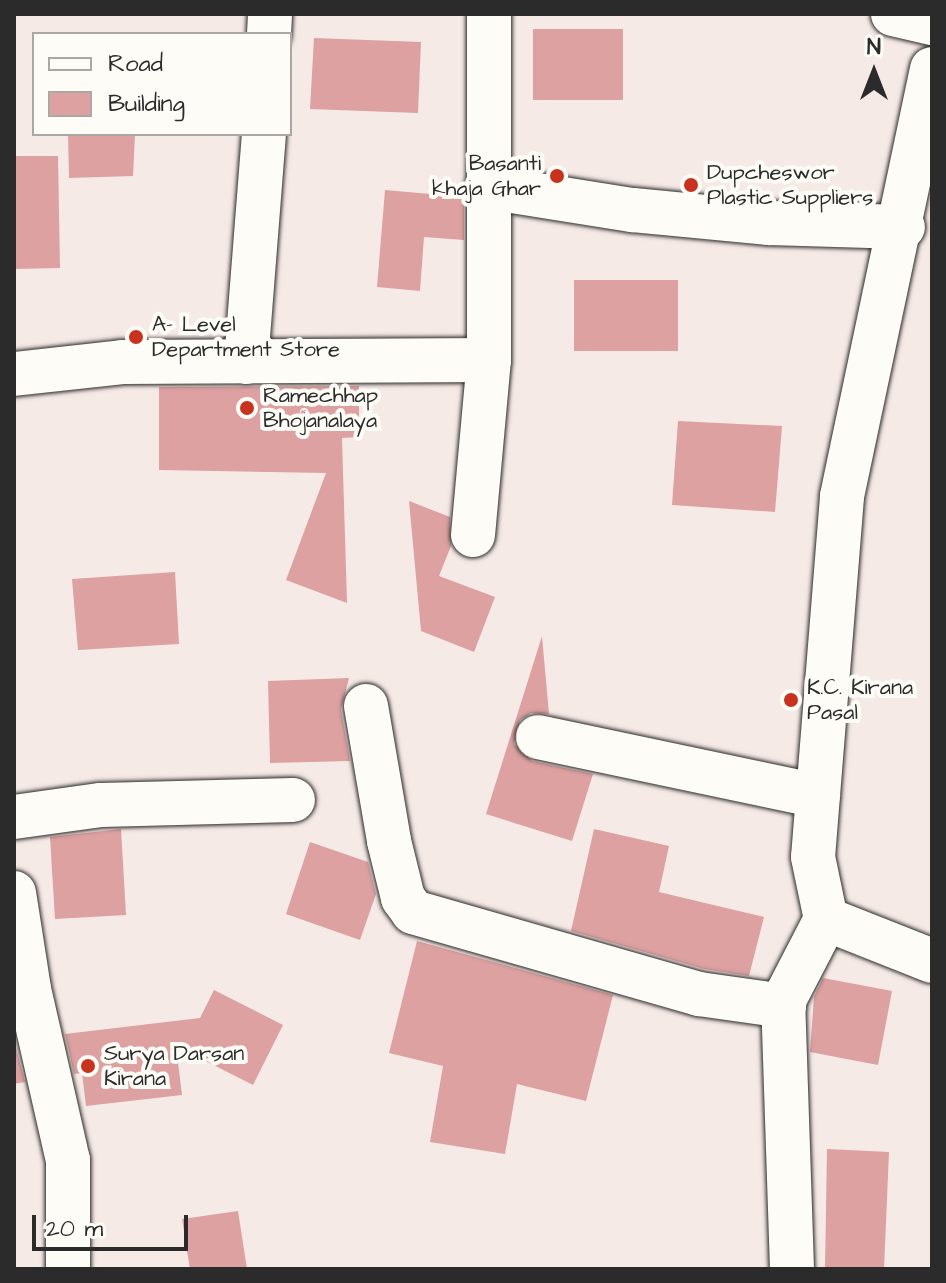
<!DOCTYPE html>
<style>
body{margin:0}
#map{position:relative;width:946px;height:1283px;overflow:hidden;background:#f6eae6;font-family:"Architects Daughter",sans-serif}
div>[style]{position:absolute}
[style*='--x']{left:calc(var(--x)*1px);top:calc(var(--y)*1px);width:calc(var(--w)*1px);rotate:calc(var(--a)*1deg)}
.building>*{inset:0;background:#dca1a0}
.roads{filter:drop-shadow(0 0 2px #2b2b2b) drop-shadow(0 0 2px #2b2b2b)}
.minor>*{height:44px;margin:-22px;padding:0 22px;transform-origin:22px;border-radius:22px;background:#fdfcf7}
.dots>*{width:22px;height:22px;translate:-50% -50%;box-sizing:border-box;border:4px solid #fdfcf7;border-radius:50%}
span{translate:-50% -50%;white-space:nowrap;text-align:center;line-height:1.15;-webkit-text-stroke:8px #fdfcf7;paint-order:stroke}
.poi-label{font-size:22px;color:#2b2b2b}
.right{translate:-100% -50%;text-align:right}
.left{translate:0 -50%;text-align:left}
.frame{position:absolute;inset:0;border:16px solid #2b2b2b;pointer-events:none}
.legend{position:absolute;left:32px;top:32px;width:260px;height:104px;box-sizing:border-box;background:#fdfcf7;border:2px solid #a9a8a5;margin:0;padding:10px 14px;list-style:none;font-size:24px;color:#2b2b2b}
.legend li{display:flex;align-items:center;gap:16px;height:40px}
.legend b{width:40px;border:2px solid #a9a8a5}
.north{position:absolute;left:834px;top:32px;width:80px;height:80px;-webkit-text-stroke:6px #fdfcf7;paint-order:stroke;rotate:0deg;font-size:22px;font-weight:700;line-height:32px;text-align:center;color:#2b2b2b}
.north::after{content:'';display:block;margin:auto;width:28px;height:36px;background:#2b2b2b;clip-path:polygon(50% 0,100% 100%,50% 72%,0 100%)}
.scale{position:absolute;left:32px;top:1215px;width:156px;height:36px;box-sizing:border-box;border:4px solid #2b2b2b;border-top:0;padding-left:10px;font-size:24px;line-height:28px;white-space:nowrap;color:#2b2b2b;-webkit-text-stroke:6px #fdfcf7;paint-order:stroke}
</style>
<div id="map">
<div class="building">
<i style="clip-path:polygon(533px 29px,623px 29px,623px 100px,533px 100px)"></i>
<i style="clip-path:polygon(314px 38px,421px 42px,418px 113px,310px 109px)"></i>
<i style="clip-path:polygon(68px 134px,135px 134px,133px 176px,69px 178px)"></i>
<i style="clip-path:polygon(14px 156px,58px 156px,60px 268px,14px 269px)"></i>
<i style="clip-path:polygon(385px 190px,464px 197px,464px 240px,424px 237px,420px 291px,377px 287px)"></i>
<i style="clip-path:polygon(574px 280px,678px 280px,678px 351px,574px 351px)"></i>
<i style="clip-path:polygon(359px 386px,359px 437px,342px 438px,347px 603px,286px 580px,326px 473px,159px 470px,159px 387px)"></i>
<i style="clip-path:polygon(678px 421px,782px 426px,775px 512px,672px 505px)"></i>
<i style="clip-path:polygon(409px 501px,450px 517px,451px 546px,439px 576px,495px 597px,474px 652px,421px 631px)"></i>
<i style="clip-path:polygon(175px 572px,179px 644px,78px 650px,72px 579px)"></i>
<i style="clip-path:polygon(542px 636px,549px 714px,531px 713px,520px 720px,514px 744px,532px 761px,593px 774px,572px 841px,486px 814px)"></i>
<i style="clip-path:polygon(349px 678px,341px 709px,350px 761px,270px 763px,268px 681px)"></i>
<i style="clip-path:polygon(121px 829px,126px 915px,55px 919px,50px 837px)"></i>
<i style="clip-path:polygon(594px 829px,669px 846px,659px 892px,764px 917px,749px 976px,704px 969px,571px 931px)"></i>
<i style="clip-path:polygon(310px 842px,368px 862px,376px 894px,360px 940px,286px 914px)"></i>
<i style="clip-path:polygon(417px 941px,613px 995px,586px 1101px,517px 1084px,505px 1154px,430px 1142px,443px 1066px,389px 1053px)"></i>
<i style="clip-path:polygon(823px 978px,892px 991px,878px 1065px,810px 1052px,814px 997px)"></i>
<i style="clip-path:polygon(214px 990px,283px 1025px,253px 1085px,176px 1046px,182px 1095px,86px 1106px,82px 1073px,74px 1074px,65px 1034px,200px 1018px)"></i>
<i style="clip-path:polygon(14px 1040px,25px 1082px,14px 1084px)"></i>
<i style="clip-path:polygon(827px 1149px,889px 1152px,884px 1269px,825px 1269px)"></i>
<i style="clip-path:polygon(238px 1211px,247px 1269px,190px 1269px,182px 1219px)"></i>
</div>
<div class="roads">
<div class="minor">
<i style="--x:893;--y:14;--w:40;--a:13"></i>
<i style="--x:269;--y:34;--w:20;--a:-87"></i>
<i style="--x:932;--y:69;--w:437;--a:101.9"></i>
<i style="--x:842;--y:497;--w:361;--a:94.6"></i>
<i style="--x:813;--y:857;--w:63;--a:78.2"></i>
<i style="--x:826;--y:919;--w:114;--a:21.6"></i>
<i style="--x:487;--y:187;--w:148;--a:9"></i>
<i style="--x:633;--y:210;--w:137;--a:5.5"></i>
<i style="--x:769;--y:223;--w:134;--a:1.7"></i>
<i style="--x:246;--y:362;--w:229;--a:-85.5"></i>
<i style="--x:14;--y:374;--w:109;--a:-6.3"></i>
<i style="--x:122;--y:362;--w:367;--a:-0.3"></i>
<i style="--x:473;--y:535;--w:176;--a:-84.8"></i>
<i style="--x:489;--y:360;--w:346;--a:-90"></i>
<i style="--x:366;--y:706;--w:137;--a:80.3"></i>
<i style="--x:389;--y:841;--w:59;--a:76.2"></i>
<i style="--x:403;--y:898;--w:17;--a:54"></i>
<i style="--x:413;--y:912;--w:298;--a:16"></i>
<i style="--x:699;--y:994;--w:86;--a:8"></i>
<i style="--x:538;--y:737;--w:286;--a:11.9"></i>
<i style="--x:14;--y:817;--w:88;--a:-7.9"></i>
<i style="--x:101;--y:805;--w:192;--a:-1.5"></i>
<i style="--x:14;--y:893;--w:97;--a:81.1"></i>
<i style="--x:29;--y:989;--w:175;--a:77.2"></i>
<i style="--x:68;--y:1160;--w:109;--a:90"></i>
<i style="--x:792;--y:1269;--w:267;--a:-91.9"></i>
<i style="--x:783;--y:1002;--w:93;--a:-62.6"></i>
</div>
</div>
<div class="dots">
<i style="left:557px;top:176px;background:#c8321e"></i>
<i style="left:691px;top:185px;background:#c8321e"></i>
<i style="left:136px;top:337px;background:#c8321e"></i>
<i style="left:247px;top:408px;background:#c8321e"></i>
<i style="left:791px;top:700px;background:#c8321e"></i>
<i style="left:88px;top:1066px;background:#c8321e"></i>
</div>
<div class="poi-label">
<span class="right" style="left:541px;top:176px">Basanti<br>khaja Ghar</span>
<span class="left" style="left:707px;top:185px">Dupcheswor<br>Plastic Suppliers</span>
<span class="left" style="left:152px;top:337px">A- Level<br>Department Store</span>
<span class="left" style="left:263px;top:408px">Ramechhap<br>Bhojanalaya</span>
<span class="left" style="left:807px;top:700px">K.C. Kirana<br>Pasal</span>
<span class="left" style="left:104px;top:1066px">Surya Darsan<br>Kirana</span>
</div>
<div class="frame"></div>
<ul class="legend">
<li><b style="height:10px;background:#fdfcf7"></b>Road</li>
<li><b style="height:22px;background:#dca1a0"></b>Building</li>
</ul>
<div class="north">N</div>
<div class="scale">20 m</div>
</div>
